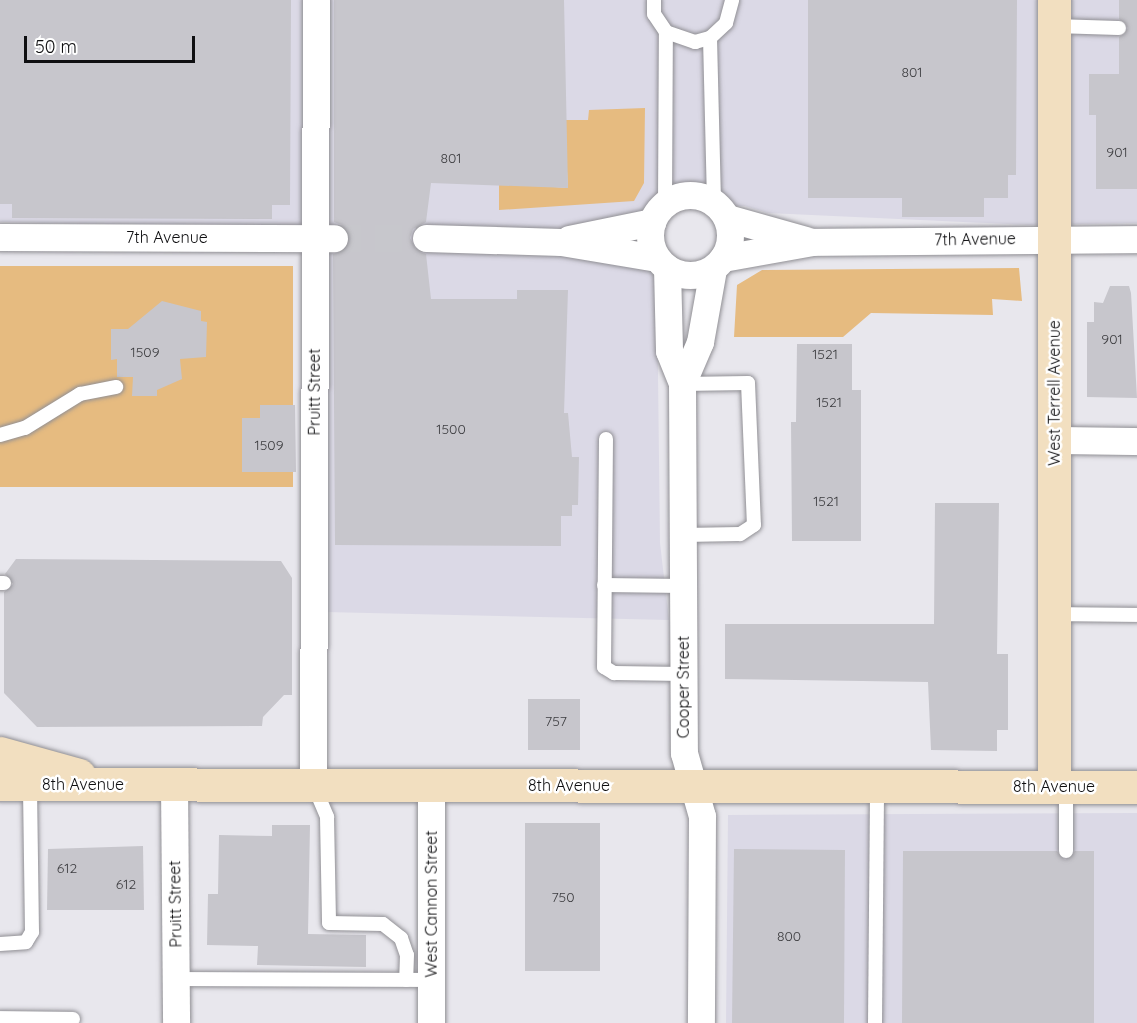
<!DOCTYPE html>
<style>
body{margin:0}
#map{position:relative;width:1137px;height:1023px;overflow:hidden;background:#e8e7ed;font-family:Quicksand,sans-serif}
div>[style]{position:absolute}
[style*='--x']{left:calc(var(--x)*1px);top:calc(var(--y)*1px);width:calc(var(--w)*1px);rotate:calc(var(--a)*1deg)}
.built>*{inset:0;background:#dbd9e6}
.green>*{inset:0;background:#e6bb80}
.building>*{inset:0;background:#c7c6cc}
.street-tunnel>*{height:27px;margin-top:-13.5px;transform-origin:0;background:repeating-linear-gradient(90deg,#c7c7cc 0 27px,transparent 0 41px)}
.roads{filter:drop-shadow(0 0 2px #908f94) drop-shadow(0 0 2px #908f94)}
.lane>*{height:14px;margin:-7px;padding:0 7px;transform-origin:7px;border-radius:7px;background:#fff}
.street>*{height:27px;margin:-13.5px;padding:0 13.5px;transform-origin:13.5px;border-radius:13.5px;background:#fff}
.street>.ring{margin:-13.5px;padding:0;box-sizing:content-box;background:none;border:27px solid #fff;border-radius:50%}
.secondary>*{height:33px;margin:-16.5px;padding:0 16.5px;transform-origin:16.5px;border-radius:16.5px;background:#f2dfc0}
span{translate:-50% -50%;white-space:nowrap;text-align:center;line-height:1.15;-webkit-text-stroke:5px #fff;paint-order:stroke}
.number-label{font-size:14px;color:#3d3d40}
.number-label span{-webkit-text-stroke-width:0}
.street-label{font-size:16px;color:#0f0f11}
.scale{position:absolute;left:24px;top:36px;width:171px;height:27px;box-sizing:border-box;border:3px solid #0f0f11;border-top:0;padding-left:8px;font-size:18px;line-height:21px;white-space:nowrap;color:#0f0f11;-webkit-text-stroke:4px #fff;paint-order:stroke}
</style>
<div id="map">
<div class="built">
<i style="clip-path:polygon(0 0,1137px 0,1137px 223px,1028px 225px,768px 213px,745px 206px,656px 206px,660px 543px,669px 620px,325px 612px,322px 228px,0 222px)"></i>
<i style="clip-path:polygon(1137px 813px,1137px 1023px,726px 1023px,728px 815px)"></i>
</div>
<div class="green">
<i style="clip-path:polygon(645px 108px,644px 183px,634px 201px,499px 210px,499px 183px,568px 188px,564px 120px,588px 120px,589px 110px)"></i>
<i style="clip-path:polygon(0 266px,293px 266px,293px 487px,0 487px)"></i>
<i style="clip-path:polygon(1019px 268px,1022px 301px,992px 299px,993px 315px,871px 313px,843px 337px,734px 337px,737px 285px,762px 270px)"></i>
</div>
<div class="building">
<i style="clip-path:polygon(0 0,291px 0,290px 205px,272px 205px,272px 219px,12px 218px,12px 204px,0 204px)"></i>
<i style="clip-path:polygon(334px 0,564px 0,568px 188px,431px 183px,426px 222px,413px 229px,410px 238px,417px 251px,426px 254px,431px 299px,517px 299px,517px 290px,568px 290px,564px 413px,568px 413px,572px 457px,579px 457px,578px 505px,572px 505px,572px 516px,561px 516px,561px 546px,335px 545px,333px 254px,342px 251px,350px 237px,342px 225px,334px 222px)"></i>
<i style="clip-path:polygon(808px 0,1017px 0,1016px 175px,1008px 175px,1008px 198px,984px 198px,984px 217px,902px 217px,902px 198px,808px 198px)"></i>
<i style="clip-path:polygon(1119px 0,1137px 0,1137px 189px,1096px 189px,1096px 115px,1089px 115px,1089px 74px,1119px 74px,1119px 37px,1128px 28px,1119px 19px)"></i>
<i style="clip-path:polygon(1110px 286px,1129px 286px,1131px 293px,1137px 398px,1087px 397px,1087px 322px,1094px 322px,1094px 302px,1103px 303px)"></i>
<i style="clip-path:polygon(162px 301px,201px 311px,201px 321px,207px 322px,206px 357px,180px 359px,182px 379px,157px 390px,157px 396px,132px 396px,133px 377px,117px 377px,117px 359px,111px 360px,111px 329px,128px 329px)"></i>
<i style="clip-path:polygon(797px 344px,852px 344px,852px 390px,861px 390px,861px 541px,792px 541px,791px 422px,796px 422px)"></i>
<i style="clip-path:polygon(260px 405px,295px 405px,296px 472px,242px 472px,242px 418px,260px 418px)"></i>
<i style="clip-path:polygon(935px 503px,999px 503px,997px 654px,1008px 654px,1008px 730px,997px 730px,997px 751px,931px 750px,928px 682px,725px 679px,725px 624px,934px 624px)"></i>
<i style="clip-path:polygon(16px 559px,281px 561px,292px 578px,292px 695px,284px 695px,263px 717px,262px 726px,37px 727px,4px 693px,4px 592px,13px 584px,5px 574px)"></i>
<i style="clip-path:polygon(528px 699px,580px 699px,580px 750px,528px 750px)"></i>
<i style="clip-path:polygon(525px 823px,600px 823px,600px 971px,525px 971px)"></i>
<i style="clip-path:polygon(272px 825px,310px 825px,308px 934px,366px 935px,366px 967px,257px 965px,258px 946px,207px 945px,208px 894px,218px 894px,219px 835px,272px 836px)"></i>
<i style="clip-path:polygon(143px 846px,144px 910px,47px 910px,48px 849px)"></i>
<i style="clip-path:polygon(734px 849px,845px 850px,844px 1023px,732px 1023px)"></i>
<i style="clip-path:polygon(903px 851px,1057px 851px,1065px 860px,1075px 851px,1094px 851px,1094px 1023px,902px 1023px)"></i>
</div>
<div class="street-tunnel">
<i style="--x:334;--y:238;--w:92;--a:0"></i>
</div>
<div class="roads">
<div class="lane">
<i style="--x:654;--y:0;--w:14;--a:90"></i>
<i style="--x:654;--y:14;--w:22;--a:56"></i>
<i style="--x:666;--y:32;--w:31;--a:19"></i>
<i style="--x:695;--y:42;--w:16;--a:-15"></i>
<i style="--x:710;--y:38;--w:22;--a:-43"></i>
<i style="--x:726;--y:23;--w:24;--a:-75"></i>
<i style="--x:1054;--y:26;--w:65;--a:1.8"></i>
<i style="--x:710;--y:38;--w:165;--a:88.6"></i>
<i style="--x:665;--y:204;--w:172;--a:-89.7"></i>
<i style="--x:682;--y:384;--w:66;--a:-0.9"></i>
<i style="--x:748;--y:383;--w:142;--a:87.6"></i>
<i style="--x:754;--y:525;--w:17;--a:147"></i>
<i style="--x:740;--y:534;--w:57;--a:179"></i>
<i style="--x:0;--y:435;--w:26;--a:-16"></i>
<i style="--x:25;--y:428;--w:65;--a:-31.7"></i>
<i style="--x:80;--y:394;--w:37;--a:-11"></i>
<i style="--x:606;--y:439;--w:228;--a:90.5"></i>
<i style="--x:604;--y:667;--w:12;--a:31"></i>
<i style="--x:614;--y:673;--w:69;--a:0.8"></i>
<i style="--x:0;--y:583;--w:4;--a:0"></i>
<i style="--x:604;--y:585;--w:79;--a:0.7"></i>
<i style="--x:1054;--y:614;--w:83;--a:0.7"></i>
<i style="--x:314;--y:786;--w:34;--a:67"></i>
<i style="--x:327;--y:817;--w:106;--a:88.9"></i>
<i style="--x:329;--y:923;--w:54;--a:1.1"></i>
<i style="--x:383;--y:924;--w:23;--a:38"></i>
<i style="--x:401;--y:938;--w:18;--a:71"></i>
<i style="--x:407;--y:955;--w:25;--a:92"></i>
<i style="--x:1066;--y:851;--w:64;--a:-90"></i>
<i style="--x:0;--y:944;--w:26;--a:-4"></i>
<i style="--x:26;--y:942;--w:12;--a:-59"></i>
<i style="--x:32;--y:932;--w:148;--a:-90.8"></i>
<i style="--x:176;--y:979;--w:255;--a:0.2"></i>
<i style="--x:0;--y:1018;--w:73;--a:0.8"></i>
<i style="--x:875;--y:1023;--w:238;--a:-89.5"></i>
</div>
<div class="street">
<i class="ring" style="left:650px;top:195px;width:53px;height:53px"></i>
<i style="--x:727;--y:218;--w:82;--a:15.6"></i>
<i style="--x:0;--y:237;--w:334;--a:0.2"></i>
<i style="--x:426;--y:238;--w:135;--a:1.7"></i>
<i style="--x:561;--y:242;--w:97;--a:9.5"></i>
<i style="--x:569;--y:239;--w:85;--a:-11.6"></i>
<i style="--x:723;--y:258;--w:91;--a:-10.1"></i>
<i style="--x:813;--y:242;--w:324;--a:-0.5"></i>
<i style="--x:667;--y:268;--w:83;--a:88.6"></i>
<i style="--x:669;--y:351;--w:35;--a:68"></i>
<i style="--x:682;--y:384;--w:369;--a:89.7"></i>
<i style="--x:684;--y:753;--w:66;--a:74.1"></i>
<i style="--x:702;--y:816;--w:207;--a:90.3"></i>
<i style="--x:682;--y:384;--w:46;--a:-66.8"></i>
<i style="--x:700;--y:342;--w:74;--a:-79.9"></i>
<i style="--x:1054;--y:440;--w:83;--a:0.7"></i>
<i style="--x:174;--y:784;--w:239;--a:89.5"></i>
<i style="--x:313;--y:784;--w:784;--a:-89.78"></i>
<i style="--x:431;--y:784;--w:239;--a:90"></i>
</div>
<div class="secondary">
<i style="--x:0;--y:753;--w:82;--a:15.6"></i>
<i style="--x:0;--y:784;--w:1137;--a:0.15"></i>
<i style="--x:1054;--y:786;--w:786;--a:-90"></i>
</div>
</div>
<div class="number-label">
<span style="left:912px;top:72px">801</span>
<span style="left:1117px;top:152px">901</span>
<span style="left:451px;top:158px">801</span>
<span style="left:1112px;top:339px">901</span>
<span style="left:145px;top:352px">1509</span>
<span style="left:825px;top:354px">1521</span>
<span style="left:829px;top:402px">1521</span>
<span style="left:451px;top:429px">1500</span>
<span style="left:269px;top:445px">1509</span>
<span style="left:826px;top:501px">1521</span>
<span style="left:556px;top:721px">757</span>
<span style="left:67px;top:868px">612</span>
<span style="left:126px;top:884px">612</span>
<span style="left:563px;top:897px">750</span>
<span style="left:789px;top:936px">800</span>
</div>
<div class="street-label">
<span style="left:167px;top:237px">7th Avenue</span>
<span style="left:975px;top:239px;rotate:-1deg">7th Avenue</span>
<span style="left:314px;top:392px;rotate:-90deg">Pruitt Street</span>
<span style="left:1054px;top:393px;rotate:-90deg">West Terrell Avenue</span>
<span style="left:683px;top:687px;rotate:-90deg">Cooper Street</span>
<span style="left:83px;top:784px">8th Avenue</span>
<span style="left:569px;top:785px">8th Avenue</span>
<span style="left:1054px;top:786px">8th Avenue</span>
<span style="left:175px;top:904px;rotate:-91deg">Pruitt Street</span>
<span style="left:431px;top:904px;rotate:-90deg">West Cannon Street</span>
</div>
<div class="scale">50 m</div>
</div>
